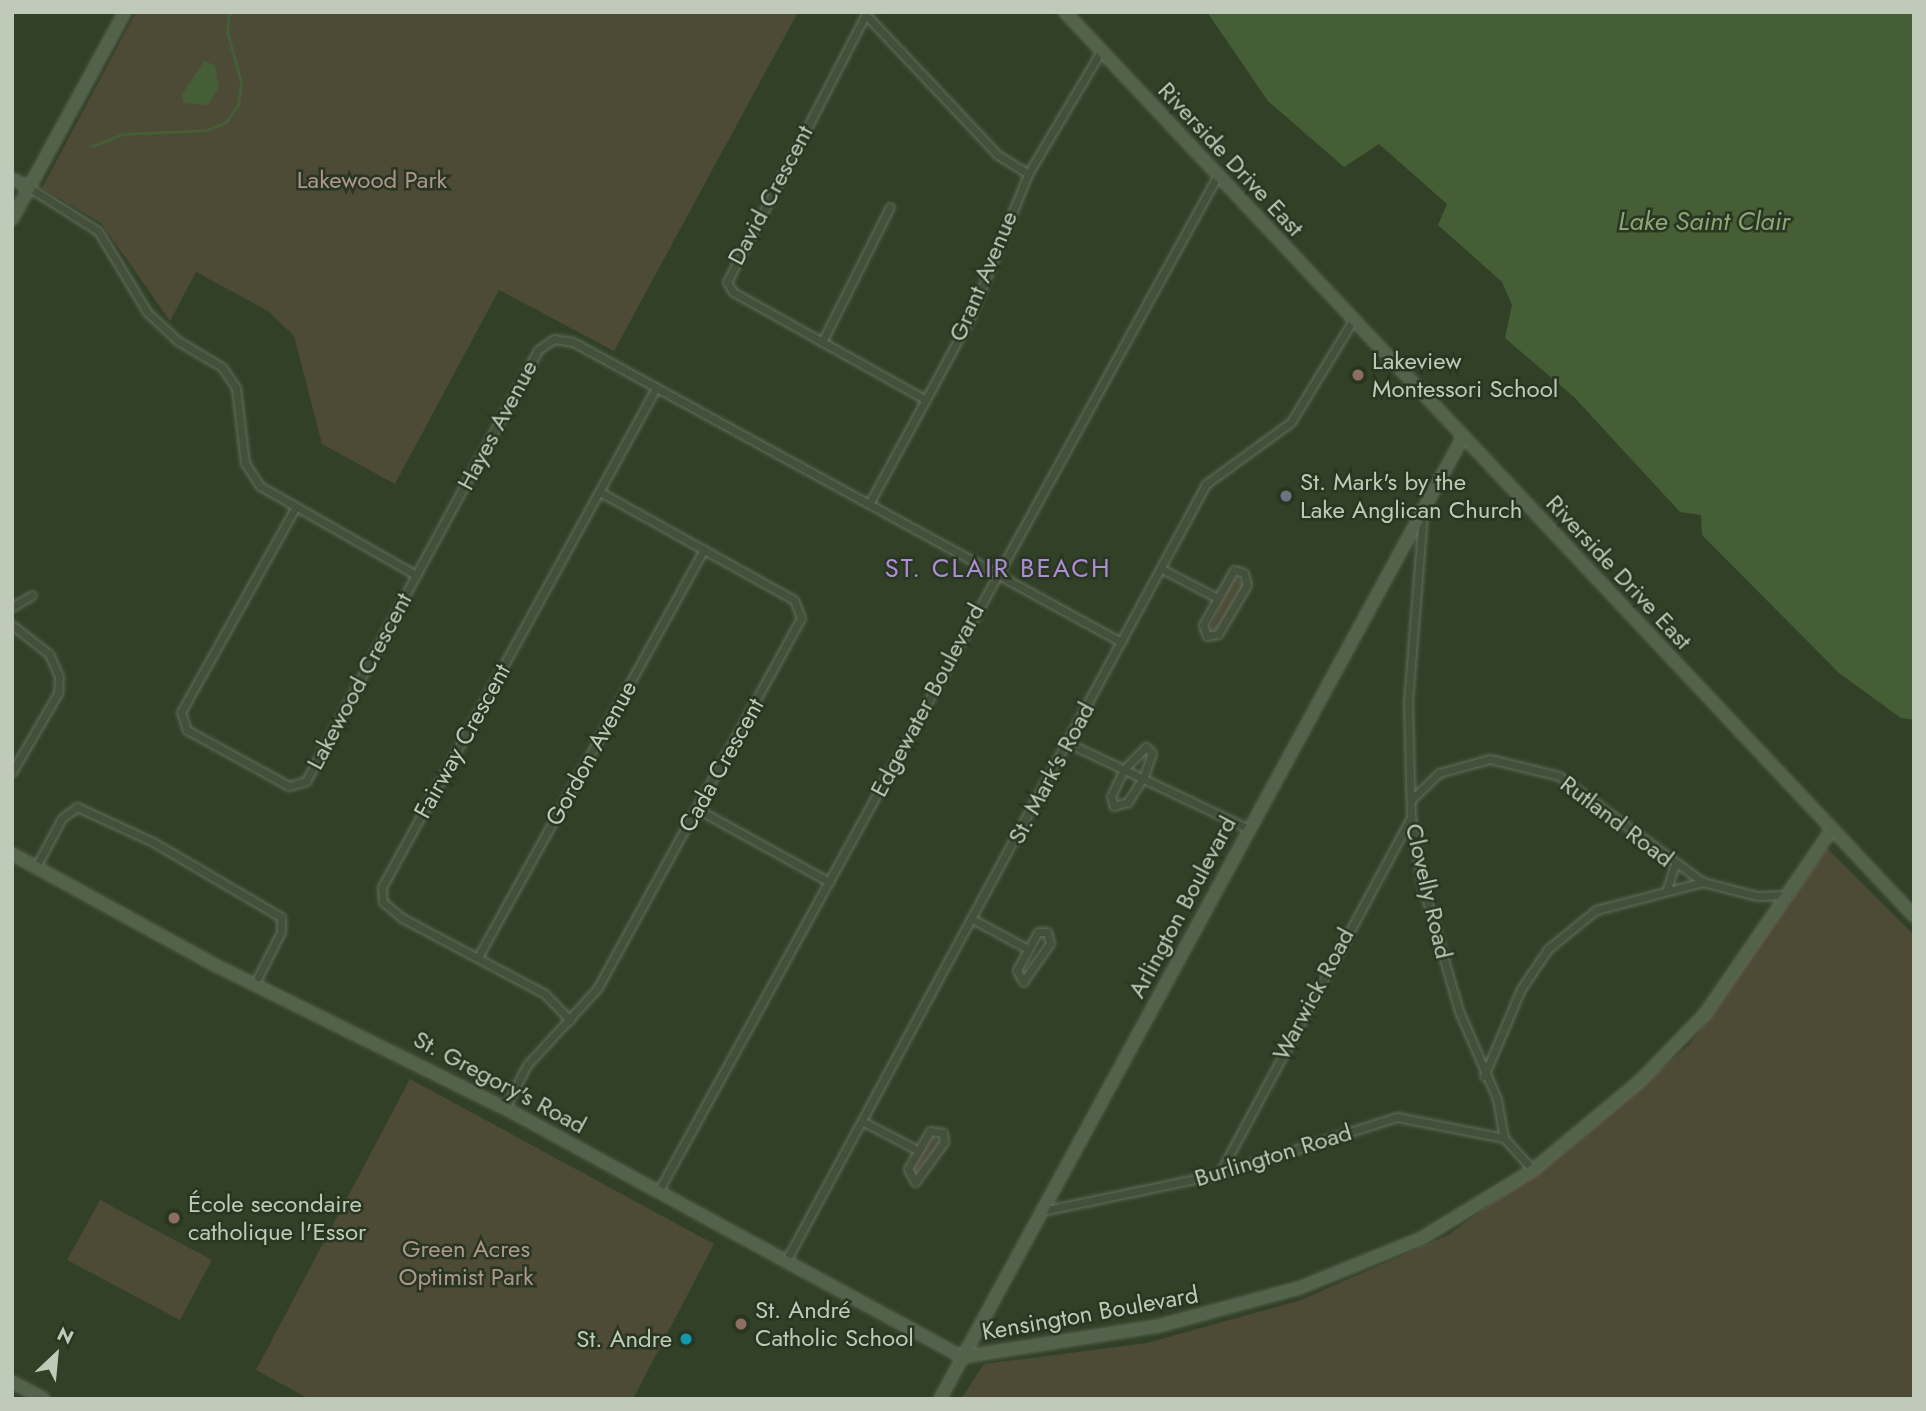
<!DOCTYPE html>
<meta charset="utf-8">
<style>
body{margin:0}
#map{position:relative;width:1926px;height:1411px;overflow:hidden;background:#324028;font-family:Jost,sans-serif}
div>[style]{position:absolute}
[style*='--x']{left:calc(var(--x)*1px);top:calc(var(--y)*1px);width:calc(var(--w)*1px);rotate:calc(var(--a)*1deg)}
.green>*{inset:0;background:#4d4a36}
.water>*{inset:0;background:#465e36}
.stream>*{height:2.5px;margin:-1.25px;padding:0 1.25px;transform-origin:1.25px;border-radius:1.25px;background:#465e36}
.roads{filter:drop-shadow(0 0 2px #626e5a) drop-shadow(0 0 2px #626e5a)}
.street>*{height:7px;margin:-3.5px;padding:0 3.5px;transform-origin:3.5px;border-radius:3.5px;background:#44503c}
.secondary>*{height:10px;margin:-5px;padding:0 5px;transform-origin:5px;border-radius:5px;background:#53634b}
.dots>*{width:19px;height:19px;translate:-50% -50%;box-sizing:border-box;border:4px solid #293621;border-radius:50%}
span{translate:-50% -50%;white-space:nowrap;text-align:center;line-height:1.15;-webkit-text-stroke:5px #293621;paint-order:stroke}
.street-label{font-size:24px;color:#c0cab9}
.park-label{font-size:24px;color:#ae968e}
.poi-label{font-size:24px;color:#c0cab9}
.left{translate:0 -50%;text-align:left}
.right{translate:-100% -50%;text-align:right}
.water-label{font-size:26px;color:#8aa775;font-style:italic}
.neighbourhood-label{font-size:26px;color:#ae8cd9;letter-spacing:2px}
.frame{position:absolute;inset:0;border:14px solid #c0cab9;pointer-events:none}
.north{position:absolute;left:21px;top:1320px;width:70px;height:70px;-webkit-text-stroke:5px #293621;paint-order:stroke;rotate:26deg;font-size:19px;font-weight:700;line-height:28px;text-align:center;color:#c0cab9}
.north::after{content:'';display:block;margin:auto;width:24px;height:32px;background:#c0cab9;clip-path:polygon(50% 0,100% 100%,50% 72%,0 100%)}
</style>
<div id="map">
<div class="green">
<i style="clip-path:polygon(136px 12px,798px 12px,614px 351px,499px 290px,395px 484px,322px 444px,294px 336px,268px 311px,196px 272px,170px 321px,101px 223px,42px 188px)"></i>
<i style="clip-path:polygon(1234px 576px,1244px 584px,1216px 632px,1208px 633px)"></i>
<i style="clip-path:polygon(1827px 848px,1914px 935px,1914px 1399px,961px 1399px,984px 1364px,1147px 1343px,1301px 1300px,1448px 1235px,1568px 1149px,1690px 1044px)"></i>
<i style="clip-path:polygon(410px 1079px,714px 1244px,633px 1399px,309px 1399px,256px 1370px)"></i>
<i style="clip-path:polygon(931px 1135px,940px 1143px,914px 1177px,911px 1169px)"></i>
<i style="clip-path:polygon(100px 1200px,212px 1260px,180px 1320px,67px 1260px)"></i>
</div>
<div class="water">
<i style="clip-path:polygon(1207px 12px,1914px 12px,1914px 720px,1901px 718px,1839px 673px,1702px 535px,1701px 515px,1680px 512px,1574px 397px,1505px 338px,1512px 305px,1502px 282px,1438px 225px,1447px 204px,1379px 144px,1344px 167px,1268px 101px)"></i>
<i style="clip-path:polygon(204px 61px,215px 65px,219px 88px,208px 105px,183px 103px,182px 94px)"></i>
</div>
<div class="stream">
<i style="--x:92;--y:146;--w:34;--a:-21"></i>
<i style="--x:124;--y:134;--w:83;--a:-2.8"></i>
<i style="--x:207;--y:130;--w:21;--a:-23"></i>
<i style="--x:226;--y:122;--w:21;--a:-55"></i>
<i style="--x:238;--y:105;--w:22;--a:-82"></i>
<i style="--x:241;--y:83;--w:54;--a:-105.1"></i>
<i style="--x:227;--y:31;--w:19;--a:-84"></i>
</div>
<div class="roads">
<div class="street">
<i style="--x:867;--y:12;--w:304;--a:117.4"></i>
<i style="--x:727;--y:282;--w:12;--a:59"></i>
<i style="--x:733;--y:292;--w:221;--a:29.2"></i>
<i style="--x:866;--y:15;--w:192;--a:46.7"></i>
<i style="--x:998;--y:155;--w:36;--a:32"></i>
<i style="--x:30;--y:188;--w:80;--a:32.3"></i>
<i style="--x:98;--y:231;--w:95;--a:58.8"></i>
<i style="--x:147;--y:312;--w:42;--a:43.1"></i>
<i style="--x:178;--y:341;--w:51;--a:30.6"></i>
<i style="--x:222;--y:367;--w:25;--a:56"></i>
<i style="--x:236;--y:388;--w:76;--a:83.2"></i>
<i style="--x:245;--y:463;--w:27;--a:57"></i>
<i style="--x:260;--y:486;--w:180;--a:29.7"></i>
<i style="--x:416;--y:575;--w:256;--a:-61.5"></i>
<i style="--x:538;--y:350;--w:19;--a:-35"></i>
<i style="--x:554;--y:339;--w:19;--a:9"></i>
<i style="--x:573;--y:342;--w:625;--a:28.7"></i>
<i style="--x:822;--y:342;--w:151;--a:-63.3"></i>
<i style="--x:869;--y:504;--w:209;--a:-61.5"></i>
<i style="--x:969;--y:320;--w:157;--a:-68"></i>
<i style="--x:1028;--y:174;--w:143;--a:-59.3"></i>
<i style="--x:294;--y:510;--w:231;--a:119.2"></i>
<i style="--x:181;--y:712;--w:19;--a:72"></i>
<i style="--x:187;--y:730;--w:116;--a:28.8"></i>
<i style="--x:289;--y:786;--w:18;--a:-16"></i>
<i style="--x:306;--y:781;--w:234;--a:-61.9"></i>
<i style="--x:1423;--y:515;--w:189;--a:94.6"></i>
<i style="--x:1408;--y:703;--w:113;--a:88.5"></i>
<i style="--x:1411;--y:816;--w:68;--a:80.7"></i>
<i style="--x:1422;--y:883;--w:133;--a:73.9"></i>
<i style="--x:1459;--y:1011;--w:96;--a:66.6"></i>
<i style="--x:1497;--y:1099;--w:40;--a:80"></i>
<i style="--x:1504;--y:1138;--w:43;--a:47.8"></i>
<i style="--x:1162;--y:569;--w:62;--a:27.8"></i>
<i style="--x:1234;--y:570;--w:10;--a:17"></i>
<i style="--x:1244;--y:573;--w:12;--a:76"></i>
<i style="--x:1247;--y:585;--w:57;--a:120.6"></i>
<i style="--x:1218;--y:634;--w:11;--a:170"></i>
<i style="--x:1207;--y:636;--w:12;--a:-110"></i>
<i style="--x:1203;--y:625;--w:63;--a:-60.6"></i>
<i style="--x:12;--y:607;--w:23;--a:-31"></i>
<i style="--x:12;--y:625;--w:47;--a:38.1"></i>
<i style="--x:49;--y:654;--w:24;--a:66"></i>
<i style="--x:59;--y:676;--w:17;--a:93"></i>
<i style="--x:58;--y:693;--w:91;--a:120.2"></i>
<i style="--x:1068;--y:743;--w:200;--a:25.4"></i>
<i style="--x:1146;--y:747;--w:8;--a:45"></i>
<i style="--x:1152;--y:753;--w:24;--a:109"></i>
<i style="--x:1144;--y:776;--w:31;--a:122"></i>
<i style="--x:1128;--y:802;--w:15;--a:164"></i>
<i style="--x:1114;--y:806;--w:10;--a:-107"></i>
<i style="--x:1111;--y:796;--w:30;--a:-64"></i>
<i style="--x:1124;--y:769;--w:31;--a:-45"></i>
<i style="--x:1411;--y:800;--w:39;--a:-44"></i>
<i style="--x:1439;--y:773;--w:53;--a:-15.4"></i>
<i style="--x:1490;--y:759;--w:71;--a:13.8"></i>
<i style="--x:1559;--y:776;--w:179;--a:36.4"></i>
<i style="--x:1703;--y:882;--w:56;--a:14.5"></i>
<i style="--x:1757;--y:896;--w:32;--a:-2"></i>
<i style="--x:697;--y:809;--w:151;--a:28.9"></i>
<i style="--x:36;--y:867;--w:55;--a:-62"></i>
<i style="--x:62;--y:818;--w:19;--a:-36"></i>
<i style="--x:77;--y:807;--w:84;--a:24.7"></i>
<i style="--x:153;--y:842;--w:148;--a:30.4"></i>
<i style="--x:281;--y:917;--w:15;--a:90"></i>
<i style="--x:281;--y:932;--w:57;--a:117"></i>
<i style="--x:1667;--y:889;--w:25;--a:-72"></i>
<i style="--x:972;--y:919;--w:61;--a:28.2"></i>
<i style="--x:1038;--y:932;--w:9;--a:0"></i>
<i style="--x:1047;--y:932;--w:11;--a:75"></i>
<i style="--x:1050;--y:943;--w:47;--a:124.7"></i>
<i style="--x:1023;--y:982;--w:13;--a:-117"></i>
<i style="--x:1017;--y:970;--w:43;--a:-61.1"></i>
<i style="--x:478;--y:957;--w:466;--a:-61"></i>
<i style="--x:570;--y:1020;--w:36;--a:-134"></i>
<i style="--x:545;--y:994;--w:162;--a:-152"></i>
<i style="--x:402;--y:918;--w:25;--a:-140"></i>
<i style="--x:383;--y:902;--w:15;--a:-94"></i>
<i style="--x:382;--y:887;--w:569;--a:-61.23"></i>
<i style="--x:1484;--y:1076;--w:95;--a:-67"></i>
<i style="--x:1521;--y:989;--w:48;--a:-56"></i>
<i style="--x:1548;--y:949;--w:62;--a:-39.1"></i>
<i style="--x:1596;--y:910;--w:111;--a:-14.7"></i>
<i style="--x:505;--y:1108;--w:48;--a:-62.9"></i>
<i style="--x:527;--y:1065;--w:103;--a:-47.4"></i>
<i style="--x:597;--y:989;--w:423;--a:-61.2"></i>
<i style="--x:801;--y:618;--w:19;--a:-111"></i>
<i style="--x:794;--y:600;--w:222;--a:-150.9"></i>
<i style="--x:862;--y:1121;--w:62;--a:27.8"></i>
<i style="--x:930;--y:1131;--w:13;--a:9"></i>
<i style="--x:943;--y:1133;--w:9;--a:84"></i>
<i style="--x:944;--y:1142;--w:49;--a:125.9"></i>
<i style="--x:915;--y:1182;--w:15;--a:-118"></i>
<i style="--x:908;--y:1169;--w:44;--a:-59.9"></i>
<i style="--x:1219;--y:1174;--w:405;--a:-61.7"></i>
<i style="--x:659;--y:1190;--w:1159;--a:-61.16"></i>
<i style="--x:1042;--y:1211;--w:181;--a:-11.8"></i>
<i style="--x:1219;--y:1174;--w:187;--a:-17.8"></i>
<i style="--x:1397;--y:1117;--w:109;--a:11.1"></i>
<i style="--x:787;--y:1259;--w:881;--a:-61.6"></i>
<i style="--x:1206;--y:484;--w:105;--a:-36.1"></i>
<i style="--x:1291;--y:422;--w:119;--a:-58.7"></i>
</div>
<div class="secondary">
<i style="--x:1065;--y:12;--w:1240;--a:46.8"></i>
<i style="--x:12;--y:179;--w:20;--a:27"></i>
<i style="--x:12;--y:219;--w:236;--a:-61.4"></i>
<i style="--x:12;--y:854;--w:229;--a:28.7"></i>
<i style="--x:213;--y:964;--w:326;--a:26.3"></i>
<i style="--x:505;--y:1108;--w:520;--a:28.58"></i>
<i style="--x:962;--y:1357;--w:198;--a:-9"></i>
<i style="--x:1158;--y:1326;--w:146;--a:-15.1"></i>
<i style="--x:1299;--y:1288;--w:133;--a:-22.1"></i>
<i style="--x:1422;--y:1238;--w:130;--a:-31.5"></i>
<i style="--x:1533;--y:1170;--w:139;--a:-39.8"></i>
<i style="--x:1640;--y:1081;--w:93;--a:-45.9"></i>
<i style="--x:1705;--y:1014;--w:224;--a:-55.5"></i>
<i style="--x:12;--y:1382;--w:36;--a:28"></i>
<i style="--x:940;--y:1399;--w:1095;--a:-61.47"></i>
</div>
</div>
<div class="dots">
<i style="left:1358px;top:375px;background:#8d6e63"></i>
<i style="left:1286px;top:496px;background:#6b7280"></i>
<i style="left:174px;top:1218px;background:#8d6e63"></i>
<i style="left:741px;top:1324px;background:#8d6e63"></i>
<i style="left:686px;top:1339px;background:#0f9aa8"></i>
</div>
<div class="street-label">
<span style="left:1231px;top:159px;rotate:47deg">Riverside Drive East</span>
<span style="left:770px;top:195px;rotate:-62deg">David Crescent</span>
<span style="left:983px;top:276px;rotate:-67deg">Grant Avenue</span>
<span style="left:497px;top:425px;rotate:-62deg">Hayes Avenue</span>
<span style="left:1619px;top:572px;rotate:47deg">Riverside Drive East</span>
<span style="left:359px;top:681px;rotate:-62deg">Lakewood Crescent</span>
<span style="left:927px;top:700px;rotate:-62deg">Edgewater Boulevard</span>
<span style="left:462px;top:741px;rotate:-61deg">Fairway Crescent</span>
<span style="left:591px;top:753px;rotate:-61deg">Gordon Avenue</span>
<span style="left:721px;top:765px;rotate:-61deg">Cada Crescent</span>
<span style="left:1051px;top:773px;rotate:-62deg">St. Mark's Road</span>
<span style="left:1617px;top:821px;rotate:37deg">Rutland Road</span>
<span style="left:1429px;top:891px;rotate:77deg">Clovelly Road</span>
<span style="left:1182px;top:907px;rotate:-62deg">Arlington Boulevard</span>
<span style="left:1313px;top:994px;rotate:-62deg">Warwick Road</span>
<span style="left:500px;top:1082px;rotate:28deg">St. Gregory's Road</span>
<span style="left:1273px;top:1155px;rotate:-17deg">Burlington Road</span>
<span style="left:1090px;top:1313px;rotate:-10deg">Kensington Boulevard</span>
</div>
<div class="park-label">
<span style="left:372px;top:180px">Lakewood Park</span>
<span style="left:466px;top:1263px">Green Acres<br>Optimist Park</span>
</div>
<div class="poi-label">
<span class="left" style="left:1372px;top:375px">Lakeview<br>Montessori School</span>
<span class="left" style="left:1300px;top:496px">St. Mark's by the<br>Lake Anglican Church</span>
<span class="left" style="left:188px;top:1218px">École secondaire<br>catholique l'Essor</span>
<span class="left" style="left:755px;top:1324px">St. André<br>Catholic School</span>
<span class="right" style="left:672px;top:1339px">St. Andre</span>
</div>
<div class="water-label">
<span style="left:1704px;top:222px">Lake Saint Clair</span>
</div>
<div class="neighbourhood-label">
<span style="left:998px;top:569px">ST. CLAIR BEACH</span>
</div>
<div class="frame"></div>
<div class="north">N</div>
</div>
